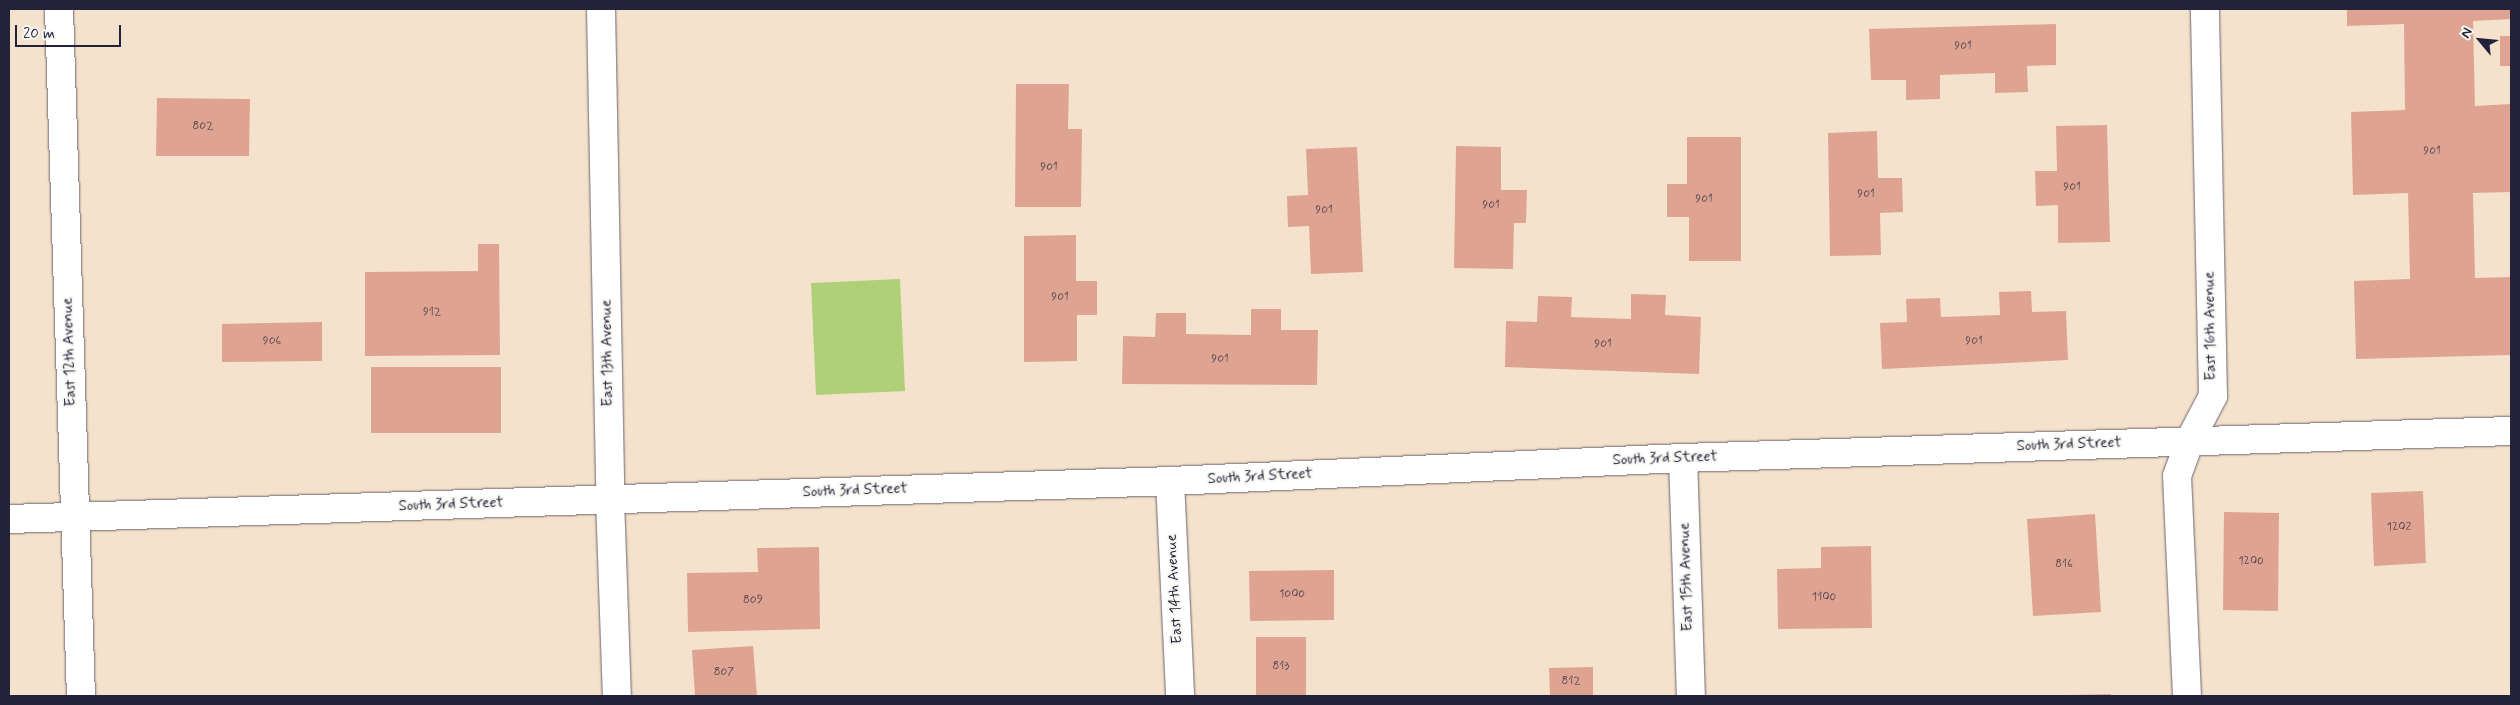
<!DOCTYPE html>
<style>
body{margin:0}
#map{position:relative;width:2520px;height:705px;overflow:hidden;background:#f5e2cc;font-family:Mynerve,sans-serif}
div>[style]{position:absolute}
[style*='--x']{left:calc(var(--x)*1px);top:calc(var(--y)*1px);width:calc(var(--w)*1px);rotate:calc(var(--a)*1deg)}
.green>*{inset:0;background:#afd079}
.building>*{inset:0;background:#dea491}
.roads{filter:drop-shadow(0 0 1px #6c656e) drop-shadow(0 0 1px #6c656e)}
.minor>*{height:28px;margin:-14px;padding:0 14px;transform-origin:14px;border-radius:14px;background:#fff}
span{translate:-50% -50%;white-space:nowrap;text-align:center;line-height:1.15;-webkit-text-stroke:4px #f6f6f2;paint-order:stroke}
.number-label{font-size:12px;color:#514250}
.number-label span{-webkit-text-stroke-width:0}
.street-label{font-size:15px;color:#22223b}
.frame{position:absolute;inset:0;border:10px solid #22223b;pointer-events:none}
.north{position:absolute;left:2455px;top:15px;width:50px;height:50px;-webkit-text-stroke:4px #f6f6f2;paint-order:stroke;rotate:298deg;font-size:14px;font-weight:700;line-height:20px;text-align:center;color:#22223b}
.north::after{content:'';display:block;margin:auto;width:18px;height:22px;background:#22223b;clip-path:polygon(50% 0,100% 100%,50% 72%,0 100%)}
.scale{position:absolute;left:15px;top:25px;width:106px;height:22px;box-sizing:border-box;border:2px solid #22223b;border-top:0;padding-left:6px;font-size:15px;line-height:18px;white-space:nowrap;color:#22223b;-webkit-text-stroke:4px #f6f6f2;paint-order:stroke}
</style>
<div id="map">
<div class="green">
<i style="clip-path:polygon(900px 279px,905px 391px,816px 395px,811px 283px)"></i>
</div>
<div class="building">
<i style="clip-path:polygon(2347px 9px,2511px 9px,2511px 19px,2473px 21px,2475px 106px,2511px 104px,2511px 192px,2473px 193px,2475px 278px,2511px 277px,2511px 355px,2356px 359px,2354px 281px,2410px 279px,2408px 193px,2353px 195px,2351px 112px,2405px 110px,2404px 24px,2347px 26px)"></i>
<i style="clip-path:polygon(2056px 24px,2056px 65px,2027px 66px,2028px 92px,1995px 93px,1995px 73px,1940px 75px,1940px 99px,1906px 100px,1906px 80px,1871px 80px,1869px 29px)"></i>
<i style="clip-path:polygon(2500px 36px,2511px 36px,2511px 66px,2500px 66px)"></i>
<i style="clip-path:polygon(1016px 84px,1069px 84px,1068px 129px,1082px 129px,1081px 207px,1015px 207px)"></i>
<i style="clip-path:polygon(157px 98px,250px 99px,249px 156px,156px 156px)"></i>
<i style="clip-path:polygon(2107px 125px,2110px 242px,2058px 243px,2058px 205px,2036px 206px,2035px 171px,2057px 171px,2056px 126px)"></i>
<i style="clip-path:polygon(1877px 131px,1878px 178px,1902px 178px,1903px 212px,1880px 213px,1881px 255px,1830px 256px,1828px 133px)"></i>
<i style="clip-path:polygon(1687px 137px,1741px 137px,1741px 261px,1689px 261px,1689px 217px,1667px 217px,1667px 184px,1687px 184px)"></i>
<i style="clip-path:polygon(1456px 146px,1501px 147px,1501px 190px,1527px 190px,1526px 223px,1514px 223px,1513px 269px,1454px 268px)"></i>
<i style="clip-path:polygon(1357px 147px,1363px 272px,1311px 274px,1309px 226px,1288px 227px,1287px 196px,1308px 195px,1306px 149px)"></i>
<i style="clip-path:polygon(1076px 235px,1076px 281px,1097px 281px,1097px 315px,1077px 315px,1077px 361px,1024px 362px,1024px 236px)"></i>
<i style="clip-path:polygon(478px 244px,499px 244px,500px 355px,365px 356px,365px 272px,478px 271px)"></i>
<i style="clip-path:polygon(2031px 291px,2032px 312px,2066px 311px,2068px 360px,1882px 369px,1880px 323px,1907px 322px,1906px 299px,1940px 298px,1941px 317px,2000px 315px,1999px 292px)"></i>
<i style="clip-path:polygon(1631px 294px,1666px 295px,1665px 315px,1701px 317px,1699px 374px,1505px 367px,1506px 321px,1537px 322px,1538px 296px,1572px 297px,1571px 317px,1631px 319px)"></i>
<i style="clip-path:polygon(1251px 309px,1281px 309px,1281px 330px,1318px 330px,1317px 385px,1122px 384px,1123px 336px,1155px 337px,1156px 313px,1186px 313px,1186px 334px,1251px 335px)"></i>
<i style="clip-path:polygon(322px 322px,322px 361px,222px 362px,222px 324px)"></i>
<i style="clip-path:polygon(371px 367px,501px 367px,501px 433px,371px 433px)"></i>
<i style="clip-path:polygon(2423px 491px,2426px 563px,2374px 566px,2371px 493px)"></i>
<i style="clip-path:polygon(2224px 512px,2279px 513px,2278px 611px,2223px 610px)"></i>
<i style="clip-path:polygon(2095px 514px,2101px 612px,2033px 616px,2027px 519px)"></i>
<i style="clip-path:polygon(1871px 546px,1872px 628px,1778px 629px,1777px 569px,1821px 568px,1821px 547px)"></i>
<i style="clip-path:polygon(819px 547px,820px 629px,688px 632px,687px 573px,758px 572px,757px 548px)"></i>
<i style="clip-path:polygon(1334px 570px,1334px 620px,1250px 621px,1249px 571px)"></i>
<i style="clip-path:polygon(1256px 637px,1306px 637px,1306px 696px,1256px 696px)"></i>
<i style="clip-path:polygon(753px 646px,757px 696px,695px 696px,692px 650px)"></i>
<i style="clip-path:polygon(1593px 667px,1593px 696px,1550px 696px,1549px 668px)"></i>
<i style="clip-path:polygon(2111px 694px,2111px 696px,2068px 696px,2068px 695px)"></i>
</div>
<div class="roads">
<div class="minor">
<i style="--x:59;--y:9;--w:687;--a:88.17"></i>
<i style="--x:601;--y:9;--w:490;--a:88.9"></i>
<i style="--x:610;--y:499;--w:197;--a:88"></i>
<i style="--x:1683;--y:458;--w:238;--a:88.1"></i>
<i style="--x:1170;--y:481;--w:215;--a:87.3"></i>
<i style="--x:9;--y:519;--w:1162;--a:-1.87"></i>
<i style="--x:1170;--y:481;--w:514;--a:-2.57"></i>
<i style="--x:1683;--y:458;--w:828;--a:-1.87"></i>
<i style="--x:2187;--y:696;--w:220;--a:-92.6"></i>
<i style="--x:2177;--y:476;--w:38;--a:-70"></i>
<i style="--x:2190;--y:440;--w:50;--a:-62.4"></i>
<i style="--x:2213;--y:396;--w:387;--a:-91.2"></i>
</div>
</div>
<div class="number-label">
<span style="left:1963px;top:47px">901</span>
<span style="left:203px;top:127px">802</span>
<span style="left:2432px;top:152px">901</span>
<span style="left:1049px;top:168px">901</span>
<span style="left:2072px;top:188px">901</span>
<span style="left:1866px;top:195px">901</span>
<span style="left:1704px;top:200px">901</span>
<span style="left:1491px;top:206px">901</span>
<span style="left:1324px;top:211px">901</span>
<span style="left:1060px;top:298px">901</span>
<span style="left:432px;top:313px">912</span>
<span style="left:272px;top:342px">906</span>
<span style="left:1974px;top:342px">901</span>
<span style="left:1603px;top:345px">901</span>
<span style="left:1220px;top:360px">901</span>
<span style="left:2399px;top:528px">1202</span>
<span style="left:2251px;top:562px">1200</span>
<span style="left:2064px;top:565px">816</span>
<span style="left:1292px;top:595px">1000</span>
<span style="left:1824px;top:598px">1100</span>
<span style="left:753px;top:601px">809</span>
<span style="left:1281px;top:667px">813</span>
<span style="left:724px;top:673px">807</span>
<span style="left:1571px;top:682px">812</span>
</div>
<div class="street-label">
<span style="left:2211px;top:326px;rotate:-91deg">East 16th Avenue</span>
<span style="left:70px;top:352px;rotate:-92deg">East 12th Avenue</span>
<span style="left:608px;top:353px;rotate:-91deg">East 13th Avenue</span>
<span style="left:2069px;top:445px;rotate:-2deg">South 3rd Street</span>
<span style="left:1665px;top:459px;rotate:-2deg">South 3rd Street</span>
<span style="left:1260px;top:477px;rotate:-3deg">South 3rd Street</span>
<span style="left:855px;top:491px;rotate:-2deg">South 3rd Street</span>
<span style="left:451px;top:505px;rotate:-2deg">South 3rd Street</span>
<span style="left:1687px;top:577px;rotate:-92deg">East 15th Avenue</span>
<span style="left:1175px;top:589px;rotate:-93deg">East 14th Avenue</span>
</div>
<div class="frame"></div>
<div class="north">N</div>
<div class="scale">20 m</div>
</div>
